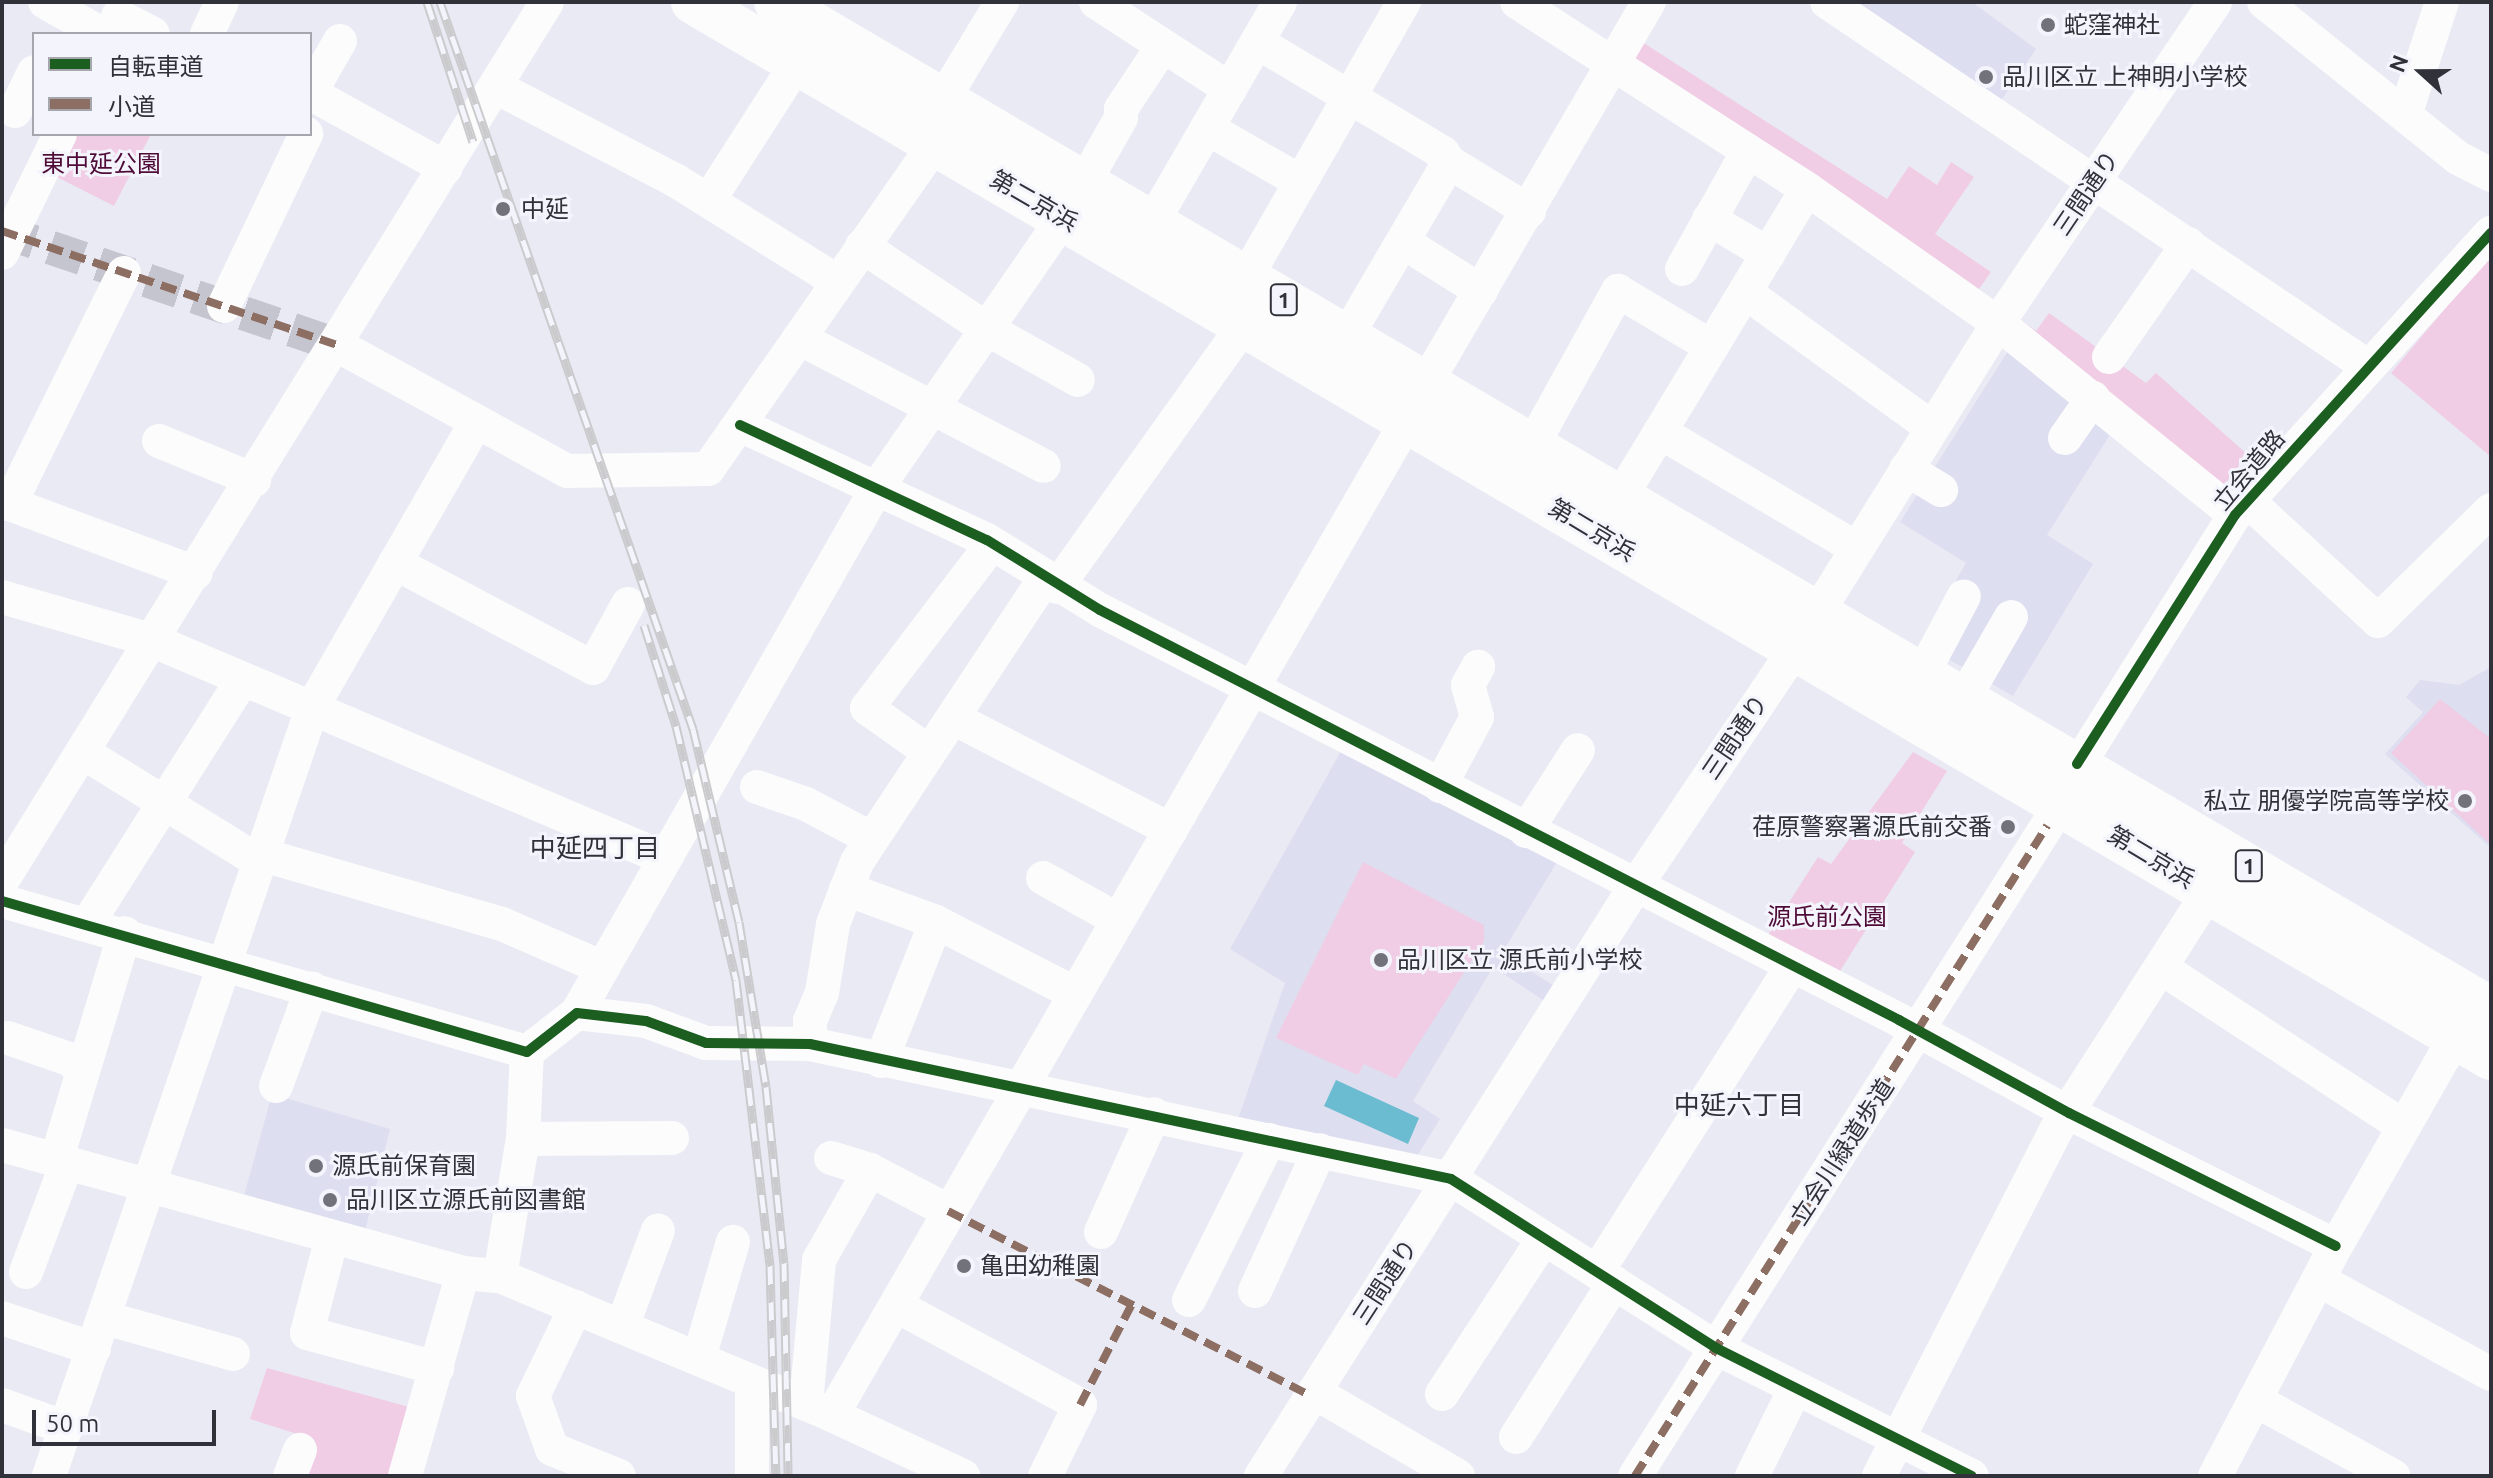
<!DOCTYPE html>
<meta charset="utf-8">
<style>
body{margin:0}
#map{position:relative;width:2493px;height:1478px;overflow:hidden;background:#eaeaf4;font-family:Ubuntu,"Noto Sans JP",sans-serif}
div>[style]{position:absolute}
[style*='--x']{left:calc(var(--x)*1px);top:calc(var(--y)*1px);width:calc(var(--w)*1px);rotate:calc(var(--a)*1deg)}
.built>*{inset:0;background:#dddef0}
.green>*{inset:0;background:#f0cde4}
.water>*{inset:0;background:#6bbbd1}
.minor-tunnel>*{height:34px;margin-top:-17px;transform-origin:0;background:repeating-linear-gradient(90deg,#c5c5cf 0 34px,transparent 0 51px)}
.minor>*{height:34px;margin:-17px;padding:0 17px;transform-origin:17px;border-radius:17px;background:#fcfcfd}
.highway>*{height:44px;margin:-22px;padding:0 22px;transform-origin:22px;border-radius:22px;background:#fcfcfd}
.rail>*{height:9px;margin-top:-4.5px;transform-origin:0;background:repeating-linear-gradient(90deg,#f4f5fc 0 18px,#cbcbce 0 36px);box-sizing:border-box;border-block:2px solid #cbcbce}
.quiet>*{height:8px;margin-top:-4px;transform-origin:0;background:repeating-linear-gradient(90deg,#8d6e63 0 16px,transparent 0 24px)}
.cycleway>*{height:10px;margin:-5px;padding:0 5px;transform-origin:5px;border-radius:5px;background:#1b5e20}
.dots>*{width:22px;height:22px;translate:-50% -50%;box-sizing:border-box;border:4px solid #f4f5fc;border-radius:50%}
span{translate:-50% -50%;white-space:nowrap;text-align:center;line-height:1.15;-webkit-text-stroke:6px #f4f5fc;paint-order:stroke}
.shield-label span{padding:2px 6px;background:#f4f5fc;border:2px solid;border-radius:6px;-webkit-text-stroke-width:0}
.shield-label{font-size:22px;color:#313239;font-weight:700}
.poi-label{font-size:24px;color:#313239}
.left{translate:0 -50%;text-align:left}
.right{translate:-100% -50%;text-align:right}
.park-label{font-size:24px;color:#4f0b38}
.street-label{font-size:24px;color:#313239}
.neighbourhood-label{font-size:26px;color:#313239}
.frame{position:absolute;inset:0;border:4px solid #313239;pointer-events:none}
.legend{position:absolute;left:32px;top:32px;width:280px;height:104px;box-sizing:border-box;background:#f4f5fc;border:2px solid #a6a7ae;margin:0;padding:10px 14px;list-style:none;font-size:24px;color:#313239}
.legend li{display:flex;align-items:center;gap:16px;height:40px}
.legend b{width:40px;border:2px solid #a6a7ae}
.north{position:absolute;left:2381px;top:32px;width:80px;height:80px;-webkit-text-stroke:6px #f4f5fc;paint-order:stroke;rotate:291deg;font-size:22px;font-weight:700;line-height:32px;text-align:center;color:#313239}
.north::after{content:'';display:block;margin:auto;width:28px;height:36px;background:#313239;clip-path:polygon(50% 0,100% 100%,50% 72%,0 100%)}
.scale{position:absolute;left:32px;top:1410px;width:184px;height:36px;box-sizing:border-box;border:4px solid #313239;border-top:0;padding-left:10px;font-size:24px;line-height:28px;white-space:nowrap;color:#313239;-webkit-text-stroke:6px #f4f5fc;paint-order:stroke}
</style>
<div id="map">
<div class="built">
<i style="clip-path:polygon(1844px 2px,1972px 2px,2036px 49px,1998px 105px)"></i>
<i style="clip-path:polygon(2008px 351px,2111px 433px,2047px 535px,2093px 564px,2013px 696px,1920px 643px,1966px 563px,1900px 522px)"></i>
<i style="clip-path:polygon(2491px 667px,2491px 848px,2385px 754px,2423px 712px,2406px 697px,2420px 680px,2459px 685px)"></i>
<i style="clip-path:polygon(1341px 751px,1560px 857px,1502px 953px,1561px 990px,1552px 1006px,1493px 967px,1413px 1101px,1440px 1119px,1416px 1158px,1237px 1122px,1285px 983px,1230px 949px)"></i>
<i style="clip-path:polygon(272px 1094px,390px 1129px,364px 1235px,242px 1203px)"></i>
</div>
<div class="green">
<i style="clip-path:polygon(1639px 40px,1887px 199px,1909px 166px,1937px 185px,1951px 162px,1974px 177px,1935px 234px,1991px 272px,1979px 289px,2036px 331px,2049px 313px,2146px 383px,2156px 373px,2248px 455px,2224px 485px,1628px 59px)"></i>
<i style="clip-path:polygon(69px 134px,151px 134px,114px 206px,49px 173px)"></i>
<i style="clip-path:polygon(2491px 254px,2491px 457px,2391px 373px)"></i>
<i style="clip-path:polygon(2440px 699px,2491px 739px,2491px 845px,2391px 753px)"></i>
<i style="clip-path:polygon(1913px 752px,1947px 771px,1902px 843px,1915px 852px,1840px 971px,1768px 935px,1818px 857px,1831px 864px)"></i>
<i style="clip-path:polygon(1363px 862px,1484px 925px,1484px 941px,1396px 1079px,1364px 1064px,1358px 1075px,1276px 1038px)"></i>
<i style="clip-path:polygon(267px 1368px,409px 1407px,393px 1476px,301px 1476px,313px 1439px,250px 1419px)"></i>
</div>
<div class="water">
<i style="clip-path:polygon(1336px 1080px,1419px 1118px,1408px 1144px,1324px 1106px)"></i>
</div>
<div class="minor-tunnel">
<i style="--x:2;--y:231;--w:354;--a:18.8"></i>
</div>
<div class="minor">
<i style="--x:45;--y:2;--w:65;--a:29.3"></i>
<i style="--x:1096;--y:2;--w:160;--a:33"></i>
<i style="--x:1517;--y:2;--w:345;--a:32.8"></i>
<i style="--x:1807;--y:189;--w:233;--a:35.1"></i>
<i style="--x:1998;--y:323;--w:305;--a:39"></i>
<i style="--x:1827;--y:2;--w:651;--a:33.98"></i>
<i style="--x:2264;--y:2;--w:249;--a:38.8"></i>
<i style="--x:2458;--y:158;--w:37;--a:27"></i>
<i style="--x:118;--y:16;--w:39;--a:27"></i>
<i style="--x:207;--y:34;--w:35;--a:-65"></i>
<i style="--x:1257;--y:42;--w:217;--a:30.8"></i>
<i style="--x:1443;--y:153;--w:11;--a:56"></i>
<i style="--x:953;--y:83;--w:95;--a:-58.8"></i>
<i style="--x:496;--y:87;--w:202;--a:27.5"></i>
<i style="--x:675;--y:180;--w:192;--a:32"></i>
<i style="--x:310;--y:93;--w:155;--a:28.9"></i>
<i style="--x:310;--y:93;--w:60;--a:-60"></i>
<i style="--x:15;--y:111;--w:43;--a:-64"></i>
<i style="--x:2405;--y:115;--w:119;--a:-71.9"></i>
<i style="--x:1207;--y:128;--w:108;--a:29.9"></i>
<i style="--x:1084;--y:183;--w:75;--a:-60.4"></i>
<i style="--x:1121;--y:118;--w:9;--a:-90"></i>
<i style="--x:1121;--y:109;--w:74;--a:-56.5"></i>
<i style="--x:709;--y:200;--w:163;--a:-57.3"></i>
<i style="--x:1709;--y:219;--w:69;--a:30.7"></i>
<i style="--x:1152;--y:223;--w:255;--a:-59.9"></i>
<i style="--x:1403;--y:242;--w:92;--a:32.1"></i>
<i style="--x:862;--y:246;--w:150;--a:33.6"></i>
<i style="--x:987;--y:329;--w:104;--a:29.3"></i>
<i style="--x:2;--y:253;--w:132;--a:-64"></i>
<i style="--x:1255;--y:262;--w:300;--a:-60.2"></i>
<i style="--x:1682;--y:269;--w:120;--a:-60.7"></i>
<i style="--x:124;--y:273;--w:258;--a:116.3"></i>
<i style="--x:10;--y:504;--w:198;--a:20.4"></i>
<i style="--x:1745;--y:292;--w:231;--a:36"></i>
<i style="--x:224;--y:306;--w:191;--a:-64.5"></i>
<i style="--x:1357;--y:319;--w:182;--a:-59.6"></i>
<i style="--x:1449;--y:162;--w:94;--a:31.5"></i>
<i style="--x:799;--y:338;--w:276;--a:27.6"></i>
<i style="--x:337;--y:345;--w:262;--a:28.7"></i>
<i style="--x:567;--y:471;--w:141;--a:-0.8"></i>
<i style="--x:708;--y:469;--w:397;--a:-55.1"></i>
<i style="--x:2109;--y:357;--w:138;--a:-55"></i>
<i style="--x:1425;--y:385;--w:444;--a:-59.7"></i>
<i style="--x:740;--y:425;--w:272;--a:25"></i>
<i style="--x:987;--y:540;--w:133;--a:31.8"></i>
<i style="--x:1100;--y:610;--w:898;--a:27.16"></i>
<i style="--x:1899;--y:1020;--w:194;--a:28.7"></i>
<i style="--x:2069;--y:1113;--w:298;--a:26.5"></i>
<i style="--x:1542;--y:428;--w:157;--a:-61"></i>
<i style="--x:1618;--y:291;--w:109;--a:30.8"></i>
<i style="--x:1660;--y:432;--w:228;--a:30.6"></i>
<i style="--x:2065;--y:438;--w:49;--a:-55"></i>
<i style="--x:159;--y:441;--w:103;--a:22.3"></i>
<i style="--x:1906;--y:469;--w:41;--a:31"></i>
<i style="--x:1620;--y:498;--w:347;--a:-58.8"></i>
<i style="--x:2247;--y:500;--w:178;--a:42.7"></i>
<i style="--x:2378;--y:621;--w:158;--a:-44.5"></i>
<i style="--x:395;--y:563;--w:224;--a:27.9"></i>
<i style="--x:593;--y:668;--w:73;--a:-61.3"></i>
<i style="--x:1057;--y:587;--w:322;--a:-54.5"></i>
<i style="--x:2;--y:597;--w:158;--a:16.1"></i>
<i style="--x:154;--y:641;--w:554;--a:23.05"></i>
<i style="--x:1922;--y:675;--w:89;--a:-62"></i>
<i style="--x:953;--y:718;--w:245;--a:27.2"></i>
<i style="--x:1951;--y:721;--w:120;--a:-60"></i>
<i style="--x:929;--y:752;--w:76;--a:-144.6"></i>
<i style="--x:867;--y:708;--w:206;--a:-52.7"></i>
<i style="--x:84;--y:753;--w:207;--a:31.8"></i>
<i style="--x:2066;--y:785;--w:319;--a:-58"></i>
<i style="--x:2235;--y:515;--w:381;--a:-47.8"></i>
<i style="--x:1440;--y:786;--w:78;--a:-61.8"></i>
<i style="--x:1477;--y:717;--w:33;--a:-106"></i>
<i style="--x:1468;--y:685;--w:21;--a:-61"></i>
<i style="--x:757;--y:787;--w:52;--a:19.1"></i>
<i style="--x:806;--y:804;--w:75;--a:27.9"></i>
<i style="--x:1526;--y:831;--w:96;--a:-57.3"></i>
<i style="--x:263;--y:855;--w:249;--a:16.1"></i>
<i style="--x:502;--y:924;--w:108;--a:23.5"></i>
<i style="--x:1043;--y:878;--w:86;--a:29.2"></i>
<i style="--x:2;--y:881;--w:1034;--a:-58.2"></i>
<i style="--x:846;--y:889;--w:96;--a:20.1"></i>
<i style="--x:936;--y:922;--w:157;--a:27.2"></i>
<i style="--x:2;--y:901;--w:546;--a:16.05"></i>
<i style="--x:527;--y:1052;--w:63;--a:-38"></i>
<i style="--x:577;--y:1013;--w:69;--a:6.6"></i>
<i style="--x:646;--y:1021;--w:64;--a:20.1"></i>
<i style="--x:706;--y:1043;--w:104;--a:0.6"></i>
<i style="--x:810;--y:1044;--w:655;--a:11.89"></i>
<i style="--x:1451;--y:1179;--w:314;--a:32.5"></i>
<i style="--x:1716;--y:1348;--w:286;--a:26.6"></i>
<i style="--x:88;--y:923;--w:289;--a:-57.6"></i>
<i style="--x:2163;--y:969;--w:288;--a:33.2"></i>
<i style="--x:577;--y:1013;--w:605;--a:-60.26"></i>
<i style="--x:877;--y:488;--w:303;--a:-55.4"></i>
<i style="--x:8;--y:1038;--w:68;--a:19"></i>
<i style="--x:72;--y:1060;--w:16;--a:52"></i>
<i style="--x:810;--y:1044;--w:23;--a:-90"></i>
<i style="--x:810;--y:1021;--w:30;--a:-67"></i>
<i style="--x:822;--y:993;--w:70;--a:-80.9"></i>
<i style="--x:833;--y:924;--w:66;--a:-68.8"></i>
<i style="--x:857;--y:862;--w:339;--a:-56.5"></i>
<i style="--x:881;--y:1061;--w:149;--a:-68.4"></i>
<i style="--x:276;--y:1086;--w:104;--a:-69.8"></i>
<i style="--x:523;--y:1139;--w:149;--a:-0.4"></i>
<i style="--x:2;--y:1145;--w:478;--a:15.5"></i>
<i style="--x:463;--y:1273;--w:37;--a:5"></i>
<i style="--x:500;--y:1276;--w:360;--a:22.7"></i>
<i style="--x:832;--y:1415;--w:145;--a:25"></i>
<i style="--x:831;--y:1158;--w:41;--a:17.1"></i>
<i style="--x:870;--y:1170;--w:88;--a:27.7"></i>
<i style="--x:56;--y:1161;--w:238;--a:-73.2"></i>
<i style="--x:1101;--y:1232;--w:129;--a:-65.8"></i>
<i style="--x:332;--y:1237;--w:99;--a:104.6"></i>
<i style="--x:307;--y:1333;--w:135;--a:15.1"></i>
<i style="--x:26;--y:1272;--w:116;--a:-69.4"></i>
<i style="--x:1597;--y:1272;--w:363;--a:-57.5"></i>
<i style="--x:500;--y:1276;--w:139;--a:-80.5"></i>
<i style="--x:523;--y:1139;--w:87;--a:-87.4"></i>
<i style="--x:2319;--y:1280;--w:196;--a:28.7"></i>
<i style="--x:1255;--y:1291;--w:155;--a:-65.3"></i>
<i style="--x:1189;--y:1300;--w:179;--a:-63.4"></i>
<i style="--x:897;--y:1306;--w:208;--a:28.4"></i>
<i style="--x:1080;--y:1405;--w:79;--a:116.2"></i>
<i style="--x:576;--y:1307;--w:99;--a:115.8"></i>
<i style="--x:533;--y:1396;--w:56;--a:70.3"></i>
<i style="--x:552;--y:1449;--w:72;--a:21.9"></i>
<i style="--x:2;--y:1318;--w:97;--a:18.6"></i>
<i style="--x:105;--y:1318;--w:133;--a:15.7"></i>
<i style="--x:622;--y:1327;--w:103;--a:-69.6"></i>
<i style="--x:699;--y:1358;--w:121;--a:-73.7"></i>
<i style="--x:1314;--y:1392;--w:167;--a:30.3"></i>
<i style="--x:1442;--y:1394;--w:186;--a:-56.8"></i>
<i style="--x:2255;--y:1400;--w:158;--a:28.8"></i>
<i style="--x:806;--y:1404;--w:145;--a:-84.8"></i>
<i style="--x:819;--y:1260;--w:103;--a:-60.5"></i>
<i style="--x:2;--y:1405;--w:68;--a:19.8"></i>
<i style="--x:832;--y:1415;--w:1148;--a:-59.95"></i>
<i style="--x:1516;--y:1437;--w:183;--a:-57.5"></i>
<i style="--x:49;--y:1476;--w:814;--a:-71.08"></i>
<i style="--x:313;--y:706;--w:327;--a:-60.1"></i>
<i style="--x:290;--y:1476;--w:28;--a:-69"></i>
<i style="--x:405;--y:1476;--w:211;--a:-74.1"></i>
<i style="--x:752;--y:1476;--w:94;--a:-90"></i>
<i style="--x:1261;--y:1476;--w:698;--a:-57.59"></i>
<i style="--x:1635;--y:887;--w:285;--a:-56.1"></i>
<i style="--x:1794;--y:650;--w:385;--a:-58"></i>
<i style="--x:1998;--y:323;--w:387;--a:-55.9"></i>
<i style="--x:1635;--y:1476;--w:770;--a:-57.63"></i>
<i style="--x:1752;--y:1476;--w:97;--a:-63.7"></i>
<i style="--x:1879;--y:1476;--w:389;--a:-62.9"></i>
<i style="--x:2056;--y:1130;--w:283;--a:-57.3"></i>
<i style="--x:2215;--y:1476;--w:260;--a:-62.3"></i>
<i style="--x:2336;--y:1246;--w:218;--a:-60.3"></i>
<i style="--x:2444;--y:1057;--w:46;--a:-53.9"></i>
</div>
<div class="highway">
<i style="--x:693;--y:2;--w:2085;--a:30.43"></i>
<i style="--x:776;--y:2;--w:1989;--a:30.42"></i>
</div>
<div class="rail">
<i style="--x:427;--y:2;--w:147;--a:71.8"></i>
<i style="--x:440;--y:2;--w:770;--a:70.81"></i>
<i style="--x:693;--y:729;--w:198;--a:76.6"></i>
<i style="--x:739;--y:922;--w:167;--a:80.7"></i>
<i style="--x:766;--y:1087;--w:177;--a:84.2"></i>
<i style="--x:784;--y:1263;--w:213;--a:88.9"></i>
<i style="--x:644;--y:625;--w:106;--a:72.4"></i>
<i style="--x:676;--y:726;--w:261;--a:76.7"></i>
<i style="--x:736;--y:980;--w:288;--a:83.2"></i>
<i style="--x:770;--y:1266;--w:210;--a:88.4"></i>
</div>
<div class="quiet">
<i style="--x:2;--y:231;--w:354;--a:18.8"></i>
<i style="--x:948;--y:1211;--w:407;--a:27"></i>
<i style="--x:1080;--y:1405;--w:114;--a:-62.8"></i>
<i style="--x:1635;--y:1476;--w:770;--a:-57.63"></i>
</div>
<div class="cycleway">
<i style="--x:740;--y:425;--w:272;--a:25"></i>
<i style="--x:987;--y:540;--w:133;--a:31.8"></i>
<i style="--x:1100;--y:610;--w:898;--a:27.16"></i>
<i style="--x:1899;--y:1020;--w:194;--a:28.7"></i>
<i style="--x:2069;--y:1113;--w:298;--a:26.5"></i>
<i style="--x:2077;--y:764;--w:295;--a:-57.6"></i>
<i style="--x:2235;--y:515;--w:381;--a:-47.8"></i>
<i style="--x:2;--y:901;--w:546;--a:16.05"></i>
<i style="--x:527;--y:1052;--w:63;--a:-38"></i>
<i style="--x:577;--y:1013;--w:69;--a:6.6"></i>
<i style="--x:646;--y:1021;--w:64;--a:20.1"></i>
<i style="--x:706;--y:1043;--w:104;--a:0.6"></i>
<i style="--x:810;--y:1044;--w:655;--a:11.89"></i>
<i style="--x:1451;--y:1179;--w:314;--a:32.5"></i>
<i style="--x:1716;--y:1348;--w:286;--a:26.6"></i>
</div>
<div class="dots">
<i style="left:2048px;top:25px;background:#72727a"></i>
<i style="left:1986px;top:77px;background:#72727a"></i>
<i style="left:503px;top:209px;background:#72727a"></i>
<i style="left:2465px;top:801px;background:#72727a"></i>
<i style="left:2008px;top:827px;background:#72727a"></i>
<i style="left:1381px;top:960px;background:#72727a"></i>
<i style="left:316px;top:1166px;background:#72727a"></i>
<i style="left:330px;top:1200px;background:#72727a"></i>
<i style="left:964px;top:1266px;background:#72727a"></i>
</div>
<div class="shield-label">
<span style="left:1284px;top:300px">1</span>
<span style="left:2249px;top:866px">1</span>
</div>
<div class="poi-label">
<span class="left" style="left:2064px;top:25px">蛇窪神社</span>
<span class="left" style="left:2002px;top:77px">品川区立 上神明小学校</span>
<span class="left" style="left:521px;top:209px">中延</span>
<span class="right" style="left:2449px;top:801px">私立 朋優学院高等学校</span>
<span class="right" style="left:1992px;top:827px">荏原警察署源氏前交番</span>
<span class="left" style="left:1397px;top:960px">品川区立 源氏前小学校</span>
<span class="left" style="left:332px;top:1166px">源氏前保育園</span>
<span class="left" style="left:346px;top:1200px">品川区立源氏前図書館</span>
<span class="left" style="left:980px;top:1266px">亀田幼稚園</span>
</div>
<div class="park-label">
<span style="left:101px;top:164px">東中延公園</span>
<span style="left:1827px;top:917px">源氏前公園</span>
</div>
<div class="street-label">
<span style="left:2086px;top:193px;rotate:-56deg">三間通り</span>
<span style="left:1034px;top:201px;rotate:30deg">第二京浜</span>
<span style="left:2249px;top:470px;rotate:-50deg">立会道路</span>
<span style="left:1592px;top:530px;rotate:31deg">第二京浜</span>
<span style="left:1735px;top:737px;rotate:-56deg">三間通り</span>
<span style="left:2151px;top:857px;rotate:31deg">第二京浜</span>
<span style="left:1842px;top:1152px;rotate:-57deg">立会川緑道歩道</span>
<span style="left:1385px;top:1282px;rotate:-57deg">三間通り</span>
</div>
<div class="neighbourhood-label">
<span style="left:595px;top:848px">中延四丁目</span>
<span style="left:1739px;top:1105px">中延六丁目</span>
</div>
<div class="frame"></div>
<ul class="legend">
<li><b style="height:10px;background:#1b5e20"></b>自転車道</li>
<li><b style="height:10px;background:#8d6e63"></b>小道</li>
</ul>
<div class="north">N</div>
<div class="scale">50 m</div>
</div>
